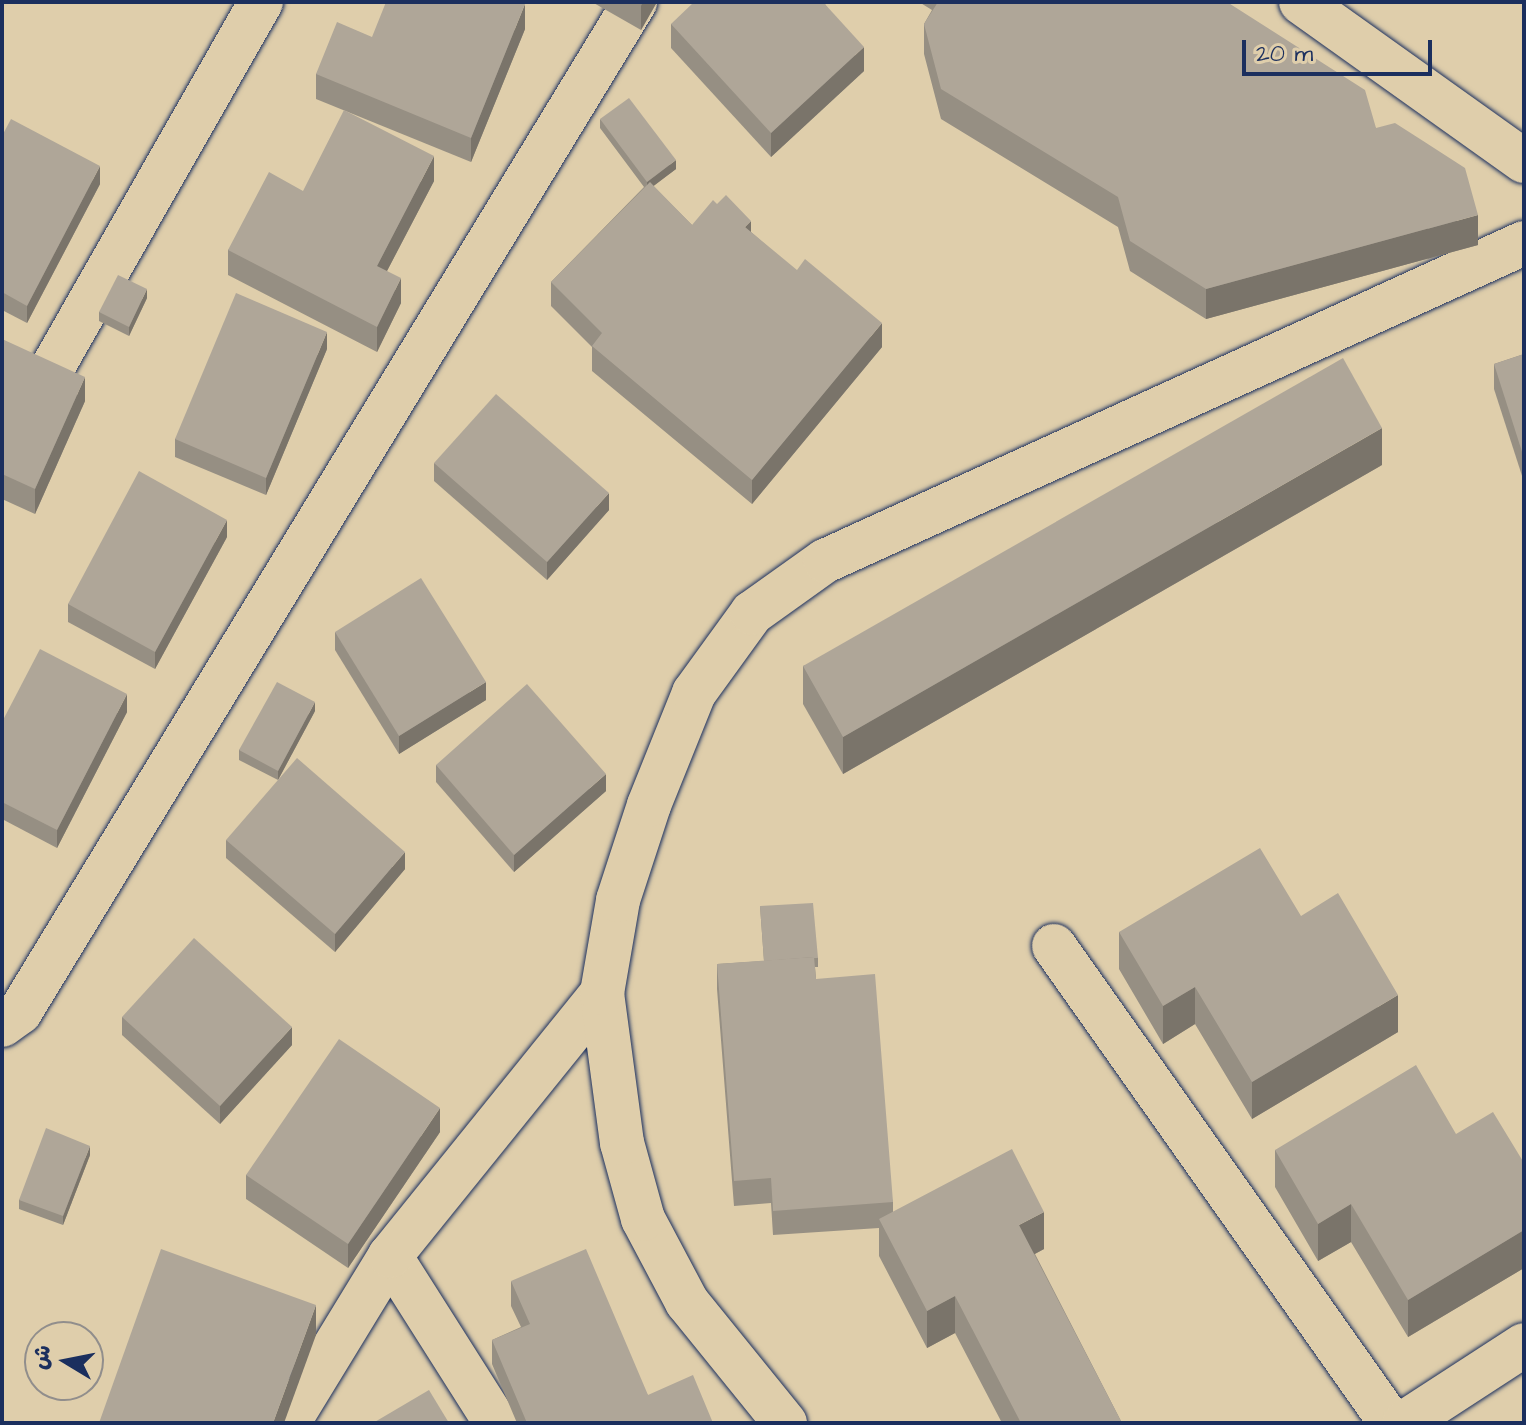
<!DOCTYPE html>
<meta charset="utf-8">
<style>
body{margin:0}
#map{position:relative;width:1526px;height:1425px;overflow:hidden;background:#dfceab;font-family:"Architects Daughter","Playpen Sans Arabic",sans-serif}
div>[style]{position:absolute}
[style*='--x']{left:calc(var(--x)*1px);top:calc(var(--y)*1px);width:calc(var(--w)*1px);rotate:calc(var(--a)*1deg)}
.roads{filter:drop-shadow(0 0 2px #1b2f5e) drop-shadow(0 0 2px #1b2f5e)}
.minor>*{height:44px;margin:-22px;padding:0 22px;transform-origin:22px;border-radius:22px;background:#dfceab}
.wall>*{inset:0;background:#968f83}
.shaded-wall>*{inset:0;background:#7a746a}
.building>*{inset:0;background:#afa698}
span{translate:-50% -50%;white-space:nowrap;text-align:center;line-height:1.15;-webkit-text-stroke:7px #dfceab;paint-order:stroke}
.frame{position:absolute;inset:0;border:4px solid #1b2f5e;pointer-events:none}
.north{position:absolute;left:24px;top:1321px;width:80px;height:80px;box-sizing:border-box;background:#dfceab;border:2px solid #918e8c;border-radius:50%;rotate:280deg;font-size:22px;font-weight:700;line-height:32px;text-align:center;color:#1b2f5e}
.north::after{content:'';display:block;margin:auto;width:28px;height:36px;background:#1b2f5e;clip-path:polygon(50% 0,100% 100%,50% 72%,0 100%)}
.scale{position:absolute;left:1242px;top:40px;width:190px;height:36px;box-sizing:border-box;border:4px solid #1b2f5e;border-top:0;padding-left:10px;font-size:24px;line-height:28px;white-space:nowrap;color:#1b2f5e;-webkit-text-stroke:6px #dfceab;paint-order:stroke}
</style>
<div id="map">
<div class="roads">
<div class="minor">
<i style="--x:1301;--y:2;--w:274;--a:35.5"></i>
<i style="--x:2;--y:456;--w:523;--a:-60.3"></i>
<i style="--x:1054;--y:946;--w:584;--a:54.76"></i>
<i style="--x:2;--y:1025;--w:22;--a:-36"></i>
<i style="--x:20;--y:1012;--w:1183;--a:-58.66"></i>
<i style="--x:390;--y:1256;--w:198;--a:57.6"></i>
<i style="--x:288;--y:1423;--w:196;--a:-58.6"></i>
<i style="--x:390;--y:1256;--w:338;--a:-51.1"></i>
<i style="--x:785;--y:1423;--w:156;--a:-129"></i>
<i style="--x:687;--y:1302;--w:94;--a:-117.9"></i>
<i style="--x:643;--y:1219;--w:79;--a:-105.4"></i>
<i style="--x:622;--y:1143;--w:151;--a:-97.6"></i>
<i style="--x:602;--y:993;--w:94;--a:-80.2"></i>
<i style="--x:618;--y:900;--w:100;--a:-71.9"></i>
<i style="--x:649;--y:805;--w:121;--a:-68.1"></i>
<i style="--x:694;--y:693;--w:99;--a:-54.1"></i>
<i style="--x:752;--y:613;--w:90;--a:-35.5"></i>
<i style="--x:825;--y:561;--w:768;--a:-24.46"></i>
<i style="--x:1404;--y:1423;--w:143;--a:-33"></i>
</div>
</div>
<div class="wall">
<i style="clip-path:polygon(592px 2px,657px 2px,641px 30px)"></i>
<i style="clip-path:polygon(919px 2px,1227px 2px,1376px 128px,1478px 245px,1206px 319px,1130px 271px,1118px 227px,941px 119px,924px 54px,924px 24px,932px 10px)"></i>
<i style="clip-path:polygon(825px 4px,864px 71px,771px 157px,671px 48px,671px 24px)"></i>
<i style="clip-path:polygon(525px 29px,471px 162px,316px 99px,316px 74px,372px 37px)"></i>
<i style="clip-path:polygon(600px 119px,676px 169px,653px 186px,692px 225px,751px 232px,882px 347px,752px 504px,592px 371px,592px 347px,551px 306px,551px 282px,644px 187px,600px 128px)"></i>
<i style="clip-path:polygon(2px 136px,100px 184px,27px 323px,2px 310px)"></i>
<i style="clip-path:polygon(434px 181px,387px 271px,401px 303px,377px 352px,228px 275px,228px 250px,303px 191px)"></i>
<i style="clip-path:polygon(147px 298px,129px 336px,99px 321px,99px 312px)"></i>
<i style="clip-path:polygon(2px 339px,85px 401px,35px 514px,2px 499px)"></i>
<i style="clip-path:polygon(327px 349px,266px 495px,175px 457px,175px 439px)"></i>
<i style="clip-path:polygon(1524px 354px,1524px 482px,1494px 389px,1494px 364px)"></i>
<i style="clip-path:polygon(434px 463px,609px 510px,547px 580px,434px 481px)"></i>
<i style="clip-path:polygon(1382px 465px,843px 774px,803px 704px,803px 666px)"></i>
<i style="clip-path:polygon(227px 537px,155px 669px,68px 622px,68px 604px)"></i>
<i style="clip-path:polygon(335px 632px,486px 700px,399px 754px,335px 650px)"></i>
<i style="clip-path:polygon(315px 711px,278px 780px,239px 760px,239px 750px)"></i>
<i style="clip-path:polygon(127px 712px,57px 848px,2px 819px,2px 722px)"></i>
<i style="clip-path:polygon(436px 765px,606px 791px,514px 872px,436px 782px)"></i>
<i style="clip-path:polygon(226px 840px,405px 869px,335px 952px,226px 858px)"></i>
<i style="clip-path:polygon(760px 906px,818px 958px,818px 967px,815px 967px,816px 979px,893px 1202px,893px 1212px,1044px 1249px,1035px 1254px,1122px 1423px,1002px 1423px,955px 1333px,927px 1348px,879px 1256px,879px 1228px,773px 1235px,771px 1203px,734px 1206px,717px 989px,717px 964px,764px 961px)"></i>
<i style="clip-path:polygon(1301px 916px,1398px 1032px,1252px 1119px,1195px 1024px,1163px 1044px,1119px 969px,1119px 932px)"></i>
<i style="clip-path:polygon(122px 1017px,292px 1045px,220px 1124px,122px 1035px)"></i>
<i style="clip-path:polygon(440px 1132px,348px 1268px,246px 1199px,246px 1175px)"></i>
<i style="clip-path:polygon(1456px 1134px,1524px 1163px,1524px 1268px,1408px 1337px,1351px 1242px,1318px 1261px,1275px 1187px,1275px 1150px)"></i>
<i style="clip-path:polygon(90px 1155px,63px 1225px,19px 1209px,19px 1200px)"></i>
<i style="clip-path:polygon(511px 1281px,648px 1395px,713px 1423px,517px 1423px,492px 1364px,492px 1340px,521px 1327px,511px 1306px)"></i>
</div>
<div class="shaded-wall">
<i style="clip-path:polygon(643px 2px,657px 2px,641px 30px,641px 6px)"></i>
<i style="clip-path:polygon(525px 4px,525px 29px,471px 162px,471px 138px)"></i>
<i style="clip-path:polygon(864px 47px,864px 71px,771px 157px,771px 133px)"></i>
<i style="clip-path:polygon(434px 156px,434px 181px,377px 290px,377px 266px)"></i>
<i style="clip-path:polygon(676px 160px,676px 169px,647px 191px,647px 182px)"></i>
<i style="clip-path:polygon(100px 166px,100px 184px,27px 323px,27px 306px)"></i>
<i style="clip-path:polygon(1478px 215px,1478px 245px,1206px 319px,1206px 289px)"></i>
<i style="clip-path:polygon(751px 221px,751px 246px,745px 227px)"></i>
<i style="clip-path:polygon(401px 278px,401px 303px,377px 352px,377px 327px)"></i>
<i style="clip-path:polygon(147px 289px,147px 298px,129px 336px,129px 327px)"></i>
<i style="clip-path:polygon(882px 323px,882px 347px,752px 504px,752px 480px)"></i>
<i style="clip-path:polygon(327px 332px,327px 349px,266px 495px,266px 478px)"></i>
<i style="clip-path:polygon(85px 377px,85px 401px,35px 514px,35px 489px)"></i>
<i style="clip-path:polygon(1382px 428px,1382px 465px,843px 774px,843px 737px)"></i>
<i style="clip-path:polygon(609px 493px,609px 510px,547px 580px,547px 562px)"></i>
<i style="clip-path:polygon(227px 520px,227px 537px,155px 669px,155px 652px)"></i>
<i style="clip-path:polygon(486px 682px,486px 700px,399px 754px,399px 736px)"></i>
<i style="clip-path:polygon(127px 694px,127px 712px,57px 848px,57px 830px)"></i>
<i style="clip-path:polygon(315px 702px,315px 711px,278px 780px,278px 771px)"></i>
<i style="clip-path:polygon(606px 774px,606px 791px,514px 872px,514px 855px)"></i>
<i style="clip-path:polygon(405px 852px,405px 869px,335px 952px,335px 934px)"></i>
<i style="clip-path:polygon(1195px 987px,1195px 1024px,1163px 1044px,1163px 1006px)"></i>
<i style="clip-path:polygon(1398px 995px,1398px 1032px,1252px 1119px,1252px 1082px)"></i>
<i style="clip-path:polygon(292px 1027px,292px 1045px,220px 1124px,220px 1106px)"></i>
<i style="clip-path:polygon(440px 1108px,440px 1132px,348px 1268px,348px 1244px)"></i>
<i style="clip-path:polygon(90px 1146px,90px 1155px,63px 1225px,63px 1216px)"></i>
<i style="clip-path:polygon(1351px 1204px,1351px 1242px,1318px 1261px,1318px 1224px)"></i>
<i style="clip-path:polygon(1044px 1212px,1044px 1249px,1019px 1262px,1019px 1225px)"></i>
<i style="clip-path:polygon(1524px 1230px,1524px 1268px,1408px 1337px,1408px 1300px)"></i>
<i style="clip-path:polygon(955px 1296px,955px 1333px,927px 1348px,927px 1311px)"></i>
<i style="clip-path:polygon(316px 1305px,316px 1335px,284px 1423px,273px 1423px)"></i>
</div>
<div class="building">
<i style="clip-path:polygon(386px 2px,420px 3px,420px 2px,519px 2px,525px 4px,471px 138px,316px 74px,337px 22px,372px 37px)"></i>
<i style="clip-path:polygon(694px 2px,823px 2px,864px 47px,771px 133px,671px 24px)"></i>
<i style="clip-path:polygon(938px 2px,1227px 2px,1365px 90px,1376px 128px,1395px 123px,1465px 168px,1478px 215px,1206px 289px,1130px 241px,1118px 197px,941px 89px,924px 24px)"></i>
<i style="clip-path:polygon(629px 98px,676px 160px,647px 182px,600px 119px)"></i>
<i style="clip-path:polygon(344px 110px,434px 156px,377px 266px,401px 278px,377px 327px,228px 250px,269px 172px,303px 191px)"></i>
<i style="clip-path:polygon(11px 119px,100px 166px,27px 306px,2px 292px,2px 136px)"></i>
<i style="clip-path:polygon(650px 182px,692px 225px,713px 200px,717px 204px,726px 195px,751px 221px,745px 227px,797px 270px,805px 259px,882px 323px,752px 480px,592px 346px,602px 333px,551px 282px)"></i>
<i style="clip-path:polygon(118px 275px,147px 289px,129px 327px,99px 312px)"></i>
<i style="clip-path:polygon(236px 293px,327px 332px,266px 478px,175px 439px)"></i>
<i style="clip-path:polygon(2px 339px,85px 377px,35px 489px,2px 474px)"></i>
<i style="clip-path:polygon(1524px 354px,1524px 458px,1494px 364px)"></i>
<i style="clip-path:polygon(1343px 358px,1382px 428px,843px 737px,803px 666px)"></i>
<i style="clip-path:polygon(496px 394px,609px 493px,547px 562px,434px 463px)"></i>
<i style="clip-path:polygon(139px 471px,227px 520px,155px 652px,68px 604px)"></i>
<i style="clip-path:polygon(421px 578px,486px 682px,399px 736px,335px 632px)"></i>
<i style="clip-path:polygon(40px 649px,127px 694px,57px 830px,2px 802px,2px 722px)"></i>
<i style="clip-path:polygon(277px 682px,315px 702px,278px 771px,239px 750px)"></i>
<i style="clip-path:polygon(527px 684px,606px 774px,514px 855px,436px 765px)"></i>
<i style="clip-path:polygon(297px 758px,405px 852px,335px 934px,226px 840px)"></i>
<i style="clip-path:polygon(1260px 848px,1301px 916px,1338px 893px,1398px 995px,1252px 1082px,1195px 987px,1163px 1006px,1119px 932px)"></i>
<i style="clip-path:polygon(813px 903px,818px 958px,814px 958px,814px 957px,764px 961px,760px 906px)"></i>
<i style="clip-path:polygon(194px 938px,292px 1027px,220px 1106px,122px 1017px)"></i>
<i style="clip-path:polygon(814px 957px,816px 979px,875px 974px,893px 1202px,773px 1211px,771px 1178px,734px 1181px,717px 964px)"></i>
<i style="clip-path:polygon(339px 1039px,440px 1108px,348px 1244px,246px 1175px)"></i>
<i style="clip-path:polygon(1416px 1065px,1456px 1134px,1493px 1112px,1524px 1163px,1524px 1230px,1408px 1300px,1351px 1204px,1318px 1224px,1275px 1150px)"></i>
<i style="clip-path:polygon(46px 1128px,90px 1146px,63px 1216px,19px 1200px)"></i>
<i style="clip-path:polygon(1012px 1149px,1044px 1212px,1019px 1225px,1122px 1423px,1021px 1423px,955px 1296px,927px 1311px,879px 1219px)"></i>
<i style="clip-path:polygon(161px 1249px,316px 1305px,273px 1423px,99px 1423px)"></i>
<i style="clip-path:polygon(586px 1249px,648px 1395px,693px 1375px,713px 1423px,527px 1423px,492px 1340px,530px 1324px,511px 1281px)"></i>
<i style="clip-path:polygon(429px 1390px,449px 1423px,373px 1423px)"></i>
</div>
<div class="frame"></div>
<div class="north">ش</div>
<div class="scale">20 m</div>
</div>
